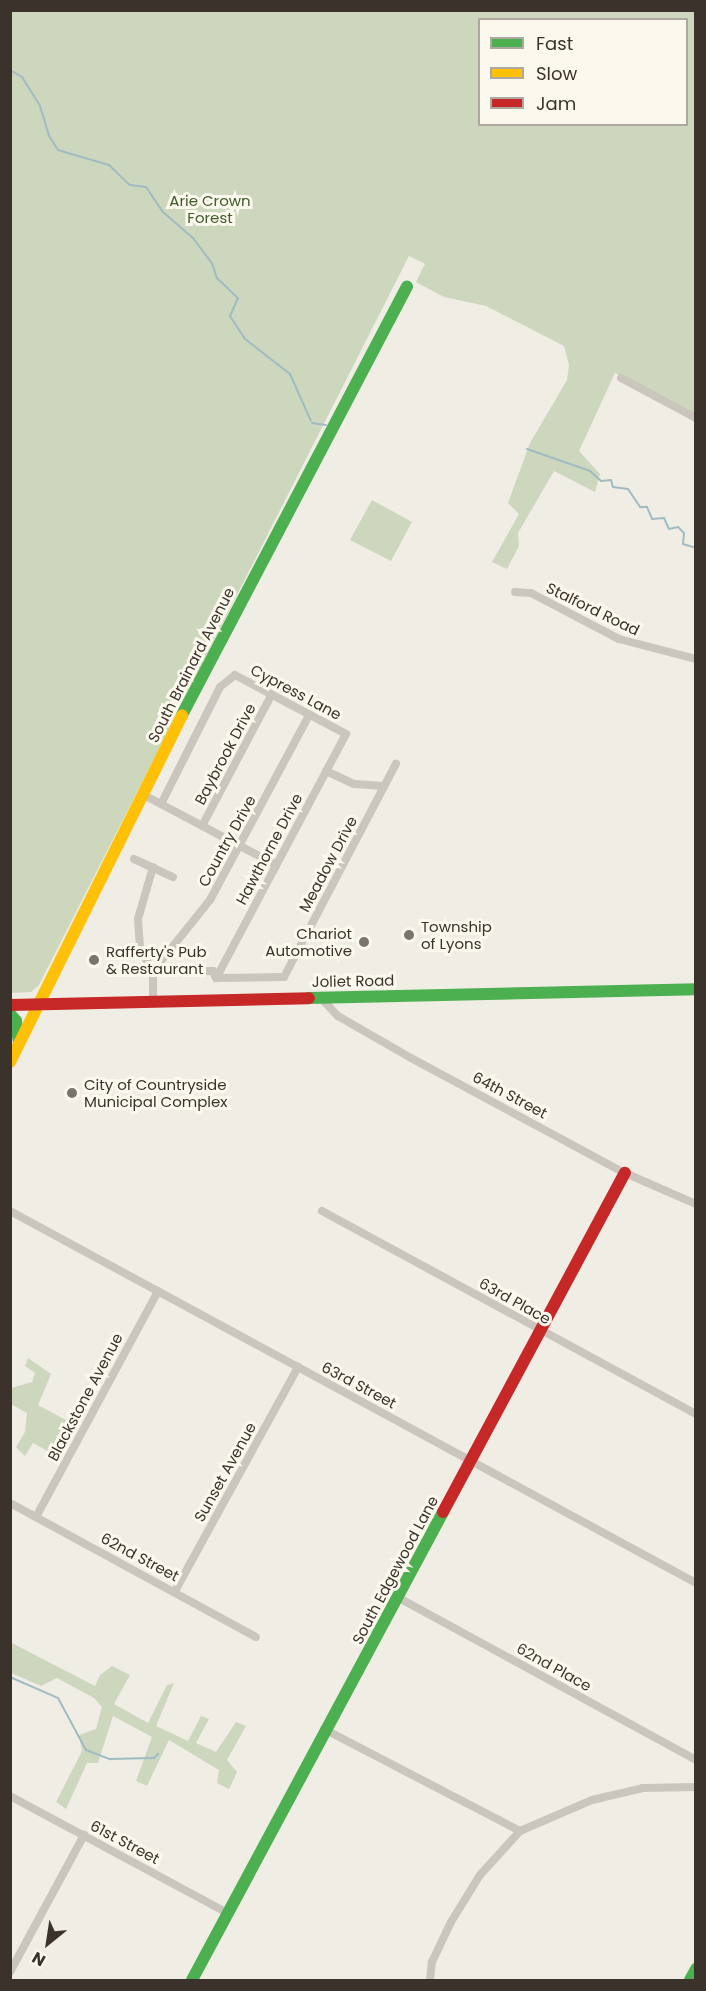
<!DOCTYPE html>
<style>
body{margin:0}
#map{position:relative;width:706px;height:1991px;overflow:hidden;background:#f0ede5;font-family:Poppins,sans-serif}
div>[style]{position:absolute}
[style*='--x']{left:calc(var(--x)*1px);top:calc(var(--y)*1px);width:calc(var(--w)*1px);rotate:calc(var(--a)*1deg)}
.green>*{inset:0;background:#cdd7be}
.stream>*{height:2px;margin:-1px;padding:0 1px;transform-origin:1px;border-radius:1px;background:#a0bcc2}
.street>*{height:8px;margin:-4px;padding:0 4px;transform-origin:4px;border-radius:4px;background:#cac5bd}
.fast>*{height:12px;margin:-6px;padding:0 6px;transform-origin:6px;border-radius:6px;background:#4caf50}
.slow>*{height:12px;margin:-6px;padding:0 6px;transform-origin:6px;border-radius:6px;background:#ffc107}
.jam>*{height:12px;margin:-6px;padding:0 6px;transform-origin:6px;border-radius:6px;background:#c62828}
.dots>*{width:16px;height:16px;translate:-50% -50%;box-sizing:border-box;border:3px solid #fbf8ee;border-radius:50%}
span{translate:-50% -50%;white-space:nowrap;text-align:center;line-height:1.15;-webkit-text-stroke:6px #fbf8ee;paint-order:stroke}
.park-label{font-size:15px;color:#425b2d}
.street-label{font-size:15px;color:#3b332b}
.poi-label{font-size:15px;color:#3b332b}
.left{translate:0 -50%;text-align:left}
.right{translate:-100% -50%;text-align:right}
.frame{position:absolute;inset:0;border:12px solid #3b332b;pointer-events:none}
.legend{position:absolute;left:478px;top:18px;width:210px;height:108px;box-sizing:border-box;background:#fbf8ee;border:2px solid #aea9a0;margin:0;padding:8px 10px;list-style:none;font-size:18px;color:#3b332b}
.legend li{display:flex;align-items:center;gap:12px;height:30px}
.legend b{width:30px;border:2px solid #aea9a0}
.north{position:absolute;left:18px;top:1913px;width:60px;height:60px;-webkit-text-stroke:4px #fbf8ee;paint-order:stroke;rotate:210deg;font-size:16px;font-weight:700;line-height:24px;text-align:center;color:#3b332b}
.north::after{content:'';display:block;margin:auto;width:21px;height:27px;background:#3b332b;clip-path:polygon(50% 0,100% 100%,50% 72%,0 100%)}
</style>
<div id="map">
<div class="green">
<i style="clip-path:polygon(evenodd,10px 11px,696px 11px,695px 416px,615px 373px,579px 451px,600px 474px,595px 492px,554px 471px,518px 533px,519px 546px,507px 569px,492px 562px,519px 514px,508px 503px,530px 443px,567px 380px,569px 365px,564px 346px,486px 306px,444px 297px,416px 282px,425px 264px,409px 256px,39px 985px,31px 992px,11px 993px,10px 11px,480px 20px,686px 20px,686px 124px,480px 124px,480px 20px)"></i>
<i style="clip-path:polygon(372px 500px,412px 522px,391px 561px,350px 540px)"></i>
<i style="clip-path:polygon(28px 1358px,51px 1374px,38px 1405px,77px 1426px,71px 1441px,53px 1454px,33px 1443px,25px 1456px,16px 1447px,25px 1432px,27px 1413px,11px 1404px,11px 1388px,32px 1382px,35px 1373px,25px 1366px)"></i>
<i style="clip-path:polygon(10px 1642px,95px 1686px,100px 1675px,112px 1666px,130px 1675px,114px 1704px,148px 1723px,167px 1685px,174px 1683px,156px 1726px,188px 1741px,201px 1716px,209px 1719px,196px 1743px,216px 1752px,236px 1722px,246px 1726px,227px 1760px,237px 1772px,229px 1789px,217px 1783px,219px 1770px,169px 1740px,147px 1786px,136px 1781px,152px 1737px,113px 1716px,98px 1763px,87px 1763px,66px 1809px,56px 1802px,82px 1751px,79px 1735px,96px 1729px,102px 1707px,94px 1698px,57px 1678px,41px 1686px,11px 1673px)"></i>
</div>
<div class="stream">
<i style="--x:10;--y:70;--w:14;--a:30"></i>
<i style="--x:22;--y:77;--w:34;--a:58"></i>
<i style="--x:40;--y:106;--w:31;--a:73"></i>
<i style="--x:49;--y:136;--w:17;--a:57"></i>
<i style="--x:58;--y:150;--w:53;--a:16.4"></i>
<i style="--x:109;--y:165;--w:29;--a:44"></i>
<i style="--x:130;--y:185;--w:16;--a:7"></i>
<i style="--x:146;--y:187;--w:30;--a:56"></i>
<i style="--x:163;--y:212;--w:40;--a:41"></i>
<i style="--x:193;--y:238;--w:31;--a:53"></i>
<i style="--x:212;--y:263;--w:16;--a:72"></i>
<i style="--x:217;--y:278;--w:29;--a:44"></i>
<i style="--x:238;--y:298;--w:20;--a:114"></i>
<i style="--x:230;--y:316;--w:27;--a:57"></i>
<i style="--x:245;--y:339;--w:57;--a:37.9"></i>
<i style="--x:290;--y:374;--w:51;--a:65.9"></i>
<i style="--x:312;--y:423;--w:14;--a:8"></i>
<i style="--x:527;--y:449;--w:67;--a:19.2"></i>
<i style="--x:590;--y:471;--w:15;--a:42"></i>
<i style="--x:601;--y:481;--w:10;--a:-6"></i>
<i style="--x:611;--y:480;--w:7;--a:74"></i>
<i style="--x:613;--y:487;--w:15;--a:8"></i>
<i style="--x:628;--y:489;--w:22;--a:56"></i>
<i style="--x:640;--y:507;--w:7;--a:0"></i>
<i style="--x:647;--y:507;--w:13;--a:67"></i>
<i style="--x:652;--y:519;--w:12;--a:-5"></i>
<i style="--x:664;--y:518;--w:12;--a:66"></i>
<i style="--x:669;--y:529;--w:9;--a:-13"></i>
<i style="--x:678;--y:527;--w:8;--a:45"></i>
<i style="--x:684;--y:533;--w:11;--a:95"></i>
<i style="--x:683;--y:544;--w:14;--a:17"></i>
<i style="--x:10;--y:1677;--w:52;--a:23.6"></i>
<i style="--x:58;--y:1698;--w:59;--a:61.7"></i>
<i style="--x:86;--y:1750;--w:26;--a:21"></i>
<i style="--x:110;--y:1759;--w:44;--a:-1.3"></i>
<i style="--x:154;--y:1758;--w:6;--a:-45"></i>
</div>
<div class="street">
<i style="--x:621;--y:378;--w:85;--a:28.1"></i>
<i style="--x:515;--y:592;--w:16;--a:4"></i>
<i style="--x:531;--y:593;--w:99;--a:27.6"></i>
<i style="--x:619;--y:639;--w:80;--a:14.6"></i>
<i style="--x:326;--y:771;--w:31;--a:25"></i>
<i style="--x:354;--y:784;--w:30;--a:4"></i>
<i style="--x:142;--y:794;--w:152;--a:27.9"></i>
<i style="--x:161;--y:804;--w:131;--a:-63.2"></i>
<i style="--x:220;--y:687;--w:19;--a:-39"></i>
<i style="--x:235;--y:675;--w:126;--a:28"></i>
<i style="--x:346;--y:734;--w:276;--a:118"></i>
<i style="--x:202;--y:826;--w:149;--a:-62.1"></i>
<i style="--x:134;--y:859;--w:43;--a:24.8"></i>
<i style="--x:153;--y:867;--w:54;--a:106.1"></i>
<i style="--x:138;--y:919;--w:29;--a:86"></i>
<i style="--x:140;--y:948;--w:26;--a:61"></i>
<i style="--x:153;--y:971;--w:28;--a:90"></i>
<i style="--x:153;--y:971;--w:60;--a:0"></i>
<i style="--x:213;--y:971;--w:8;--a:67"></i>
<i style="--x:216;--y:978;--w:68;--a:-0.8"></i>
<i style="--x:284;--y:977;--w:241;--a:-62.3"></i>
<i style="--x:153;--y:971;--w:91;--a:-51.2"></i>
<i style="--x:210;--y:900;--w:210;--a:-61.8"></i>
<i style="--x:320;--y:997;--w:26;--a:47"></i>
<i style="--x:338;--y:1016;--w:84;--a:29.9"></i>
<i style="--x:411;--y:1058;--w:243;--a:28.3"></i>
<i style="--x:625;--y:1173;--w:77;--a:23.6"></i>
<i style="--x:10;--y:1211;--w:780;--a:28.47"></i>
<i style="--x:322;--y:1211;--w:426;--a:28.5"></i>
<i style="--x:10;--y:1503;--w:280;--a:28.6"></i>
<i style="--x:36;--y:1517;--w:257;--a:-61.6"></i>
<i style="--x:175;--y:1591;--w:256;--a:-61.2"></i>
<i style="--x:399;--y:1598;--w:338;--a:28.6"></i>
<i style="--x:324;--y:1729;--w:221;--a:27.5"></i>
<i style="--x:10;--y:1796;--w:247;--a:28.3"></i>
<i style="--x:10;--y:1972;--w:156;--a:-61.6"></i>
<i style="--x:430;--y:1980;--w:18;--a:-84"></i>
<i style="--x:432;--y:1962;--w:44;--a:-64.6"></i>
<i style="--x:451;--y:1922;--w:55;--a:-58.3"></i>
<i style="--x:480;--y:1875;--w:59;--a:-47.7"></i>
<i style="--x:520;--y:1831;--w:78;--a:-23.3"></i>
<i style="--x:592;--y:1800;--w:52;--a:-13.2"></i>
<i style="--x:643;--y:1788;--w:53;--a:-1.1"></i>
</div>
<div class="fast">
<i style="--x:182;--y:715;--w:484;--a:-62.3"></i>
<i style="--x:309;--y:998;--w:387;--a:-1.3"></i>
<i style="--x:10;--y:1014;--w:9;--a:49"></i>
<i style="--x:16;--y:1021;--w:21;--a:82"></i>
<i style="--x:192;--y:1980;--w:531;--a:-61.79"></i>
<i style="--x:690;--y:1980;--w:13;--a:-61"></i>
</div>
<div class="slow">
<i style="--x:10;--y:1062;--w:387;--a:-63.6"></i>
</div>
<div class="jam">
<i style="--x:10;--y:1005;--w:299;--a:-1.3"></i>
<i style="--x:443;--y:1512;--w:385;--a:-61.8"></i>
</div>
<div class="dots">
<i style="left:409px;top:935px;background:#7a746c"></i>
<i style="left:364px;top:942px;background:#7a746c"></i>
<i style="left:94px;top:960px;background:#7a746c"></i>
<i style="left:72px;top:1093px;background:#7a746c"></i>
</div>
<div class="park-label">
<span style="left:210px;top:209px">Arie Crown<br>Forest</span>
</div>
<div class="street-label">
<span style="left:593px;top:609px;rotate:26deg">Stalford Road</span>
<span style="left:191px;top:665px;rotate:-63deg">South Brainard Avenue</span>
<span style="left:296px;top:692px;rotate:28deg">Cypress Lane</span>
<span style="left:225px;top:754px;rotate:-62deg">Baybrook Drive</span>
<span style="left:227px;top:841px;rotate:-61deg">Country Drive</span>
<span style="left:269px;top:849px;rotate:-62deg">Hawthorne Drive</span>
<span style="left:328px;top:864px;rotate:-62deg">Meadow Drive</span>
<span style="left:353px;top:981px;rotate:-1deg">Joliet Road</span>
<span style="left:510px;top:1095px;rotate:28deg">64th Street</span>
<span style="left:515px;top:1301px;rotate:29deg">63rd Place</span>
<span style="left:359px;top:1385px;rotate:28deg">63rd Street</span>
<span style="left:85px;top:1397px;rotate:-62deg">Blackstone Avenue</span>
<span style="left:225px;top:1472px;rotate:-61deg">Sunset Avenue</span>
<span style="left:140px;top:1557px;rotate:28deg">62nd Street</span>
<span style="left:395px;top:1570px;rotate:-62deg">South Edgewood Lane</span>
<span style="left:554px;top:1667px;rotate:29deg">62nd Place</span>
<span style="left:125px;top:1842px;rotate:28deg">61st Street</span>
</div>
<div class="poi-label">
<span class="left" style="left:421px;top:935px">Township<br>of Lyons</span>
<span class="right" style="left:352px;top:942px">Chariot<br>Automotive</span>
<span class="left" style="left:106px;top:960px">Rafferty's Pub<br>&amp; Restaurant</span>
<span class="left" style="left:84px;top:1093px">City of Countryside<br>Municipal Complex</span>
</div>
<div class="frame"></div>
<ul class="legend">
<li><b style="height:8px;background:#4caf50"></b>Fast</li>
<li><b style="height:8px;background:#ffc107"></b>Slow</li>
<li><b style="height:8px;background:#c62828"></b>Jam</li>
</ul>
<div class="north">N</div>
</div>
